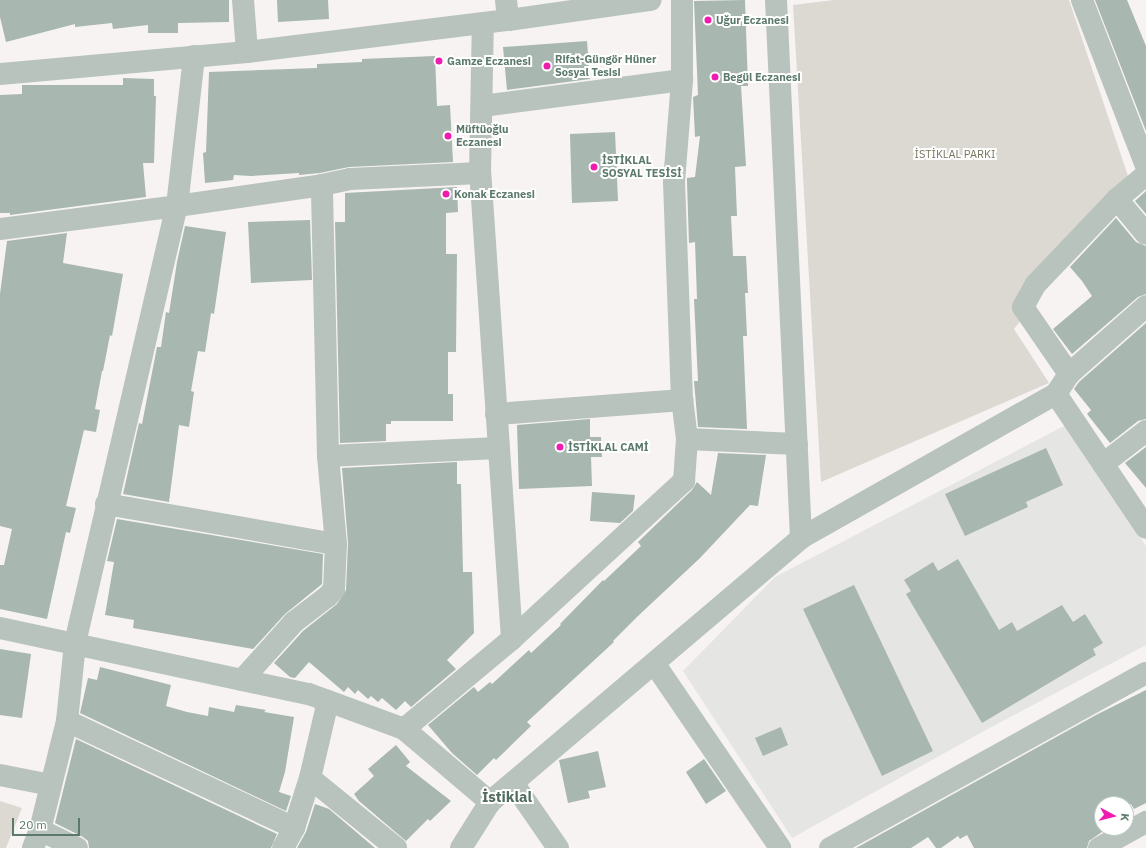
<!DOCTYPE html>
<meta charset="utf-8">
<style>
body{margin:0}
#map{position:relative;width:1146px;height:848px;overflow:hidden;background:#f7f3f3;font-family:"IBM Plex Sans",sans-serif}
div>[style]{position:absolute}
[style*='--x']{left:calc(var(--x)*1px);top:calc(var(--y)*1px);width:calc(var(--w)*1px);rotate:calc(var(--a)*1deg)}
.built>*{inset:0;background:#e5e5e3}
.green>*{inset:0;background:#dcd9d2}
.building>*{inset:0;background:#a8b7af}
.street>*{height:22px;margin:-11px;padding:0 11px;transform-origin:11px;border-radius:11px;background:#b8c3bd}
.dots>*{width:11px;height:11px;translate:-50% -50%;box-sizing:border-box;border:2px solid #fff;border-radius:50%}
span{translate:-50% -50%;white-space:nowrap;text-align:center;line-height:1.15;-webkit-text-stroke:4px #fff;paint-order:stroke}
.poi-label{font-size:11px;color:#5c7a6b;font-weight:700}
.left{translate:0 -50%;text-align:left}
.park-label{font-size:11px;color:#78755f}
.district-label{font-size:15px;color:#526b5f;font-weight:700}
.north{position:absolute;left:1094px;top:796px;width:40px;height:40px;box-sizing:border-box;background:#fff;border:1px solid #becac4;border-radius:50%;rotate:97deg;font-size:11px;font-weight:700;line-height:16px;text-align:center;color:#5c7a6b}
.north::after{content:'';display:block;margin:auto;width:14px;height:18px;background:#ef1caf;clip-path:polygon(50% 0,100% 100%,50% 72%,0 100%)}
.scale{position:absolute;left:12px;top:818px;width:68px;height:18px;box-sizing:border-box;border:2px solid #5c7a6b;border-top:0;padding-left:5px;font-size:12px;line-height:14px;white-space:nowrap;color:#5c7a6b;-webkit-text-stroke:3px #fff;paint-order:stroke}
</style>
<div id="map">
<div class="built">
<i style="clip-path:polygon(1066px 425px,1146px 546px,1146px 645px,984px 731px,792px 838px,683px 671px,775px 577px)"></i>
</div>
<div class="green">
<i style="clip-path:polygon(834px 0,1069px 0,1129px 179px,1014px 329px,1049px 383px,821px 482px,793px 5px)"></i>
<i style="clip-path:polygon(0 801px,22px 808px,6px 848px,0 848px)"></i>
</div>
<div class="building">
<i style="clip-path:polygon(0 0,229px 0,229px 22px,178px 23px,178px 33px,148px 33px,148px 25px,113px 29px,112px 23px,75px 27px,75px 24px,6px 42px,0 17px)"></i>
<i style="clip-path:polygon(277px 0,328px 0,329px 19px,278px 22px)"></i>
<i style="clip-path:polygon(745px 0,748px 86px,741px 86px,746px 166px,735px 167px,737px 216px,731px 216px,733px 256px,746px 256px,748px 293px,745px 293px,747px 336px,743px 336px,747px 429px,698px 427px,694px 381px,698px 381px,694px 299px,697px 299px,695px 242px,689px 243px,687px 182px,687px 178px,695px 177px,700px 136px,695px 137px,693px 97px,698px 95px,694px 1px)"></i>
<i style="clip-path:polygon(1095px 0,1127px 0,1146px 46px,1146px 131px)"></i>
<i style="clip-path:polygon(587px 41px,590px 79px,507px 90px,503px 47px)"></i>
<i style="clip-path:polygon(435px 56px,437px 106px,450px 105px,453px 162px,349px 167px,320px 173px,299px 175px,299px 173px,251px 176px,234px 175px,233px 180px,205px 183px,203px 153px,206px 152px,209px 72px,317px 68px,317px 64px,362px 62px,362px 59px)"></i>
<i style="clip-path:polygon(123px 78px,154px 79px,154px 96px,156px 96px,154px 163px,143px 163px,146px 197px,10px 215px,10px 213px,0 213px,0 95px,22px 94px,22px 85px,123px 85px)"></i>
<i style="clip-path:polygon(615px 132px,618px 201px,572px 203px,570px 134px)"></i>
<i style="clip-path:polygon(457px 187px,458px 212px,446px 213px,446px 254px,457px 254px,456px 352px,448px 352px,448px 394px,453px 394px,453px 421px,391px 421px,391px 424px,386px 424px,386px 441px,340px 443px,335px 222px,345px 222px,345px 193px)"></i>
<i style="clip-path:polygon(1146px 191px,1146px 214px,1135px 201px)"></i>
<i style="clip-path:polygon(1116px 218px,1136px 242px,1146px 246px,1146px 294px,1138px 297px,1072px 354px,1053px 329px,1092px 296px,1082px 281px,1070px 267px)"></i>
<i style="clip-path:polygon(310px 220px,312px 280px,251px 283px,248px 222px)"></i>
<i style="clip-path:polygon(185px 226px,226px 232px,214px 314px,211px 313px,205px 352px,198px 351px,191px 391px,194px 392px,189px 427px,179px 425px,169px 502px,123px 494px,139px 423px,142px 424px,157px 347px,161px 347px,166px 312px,169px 313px,177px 262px)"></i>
<i style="clip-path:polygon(67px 233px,63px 263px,123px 274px,112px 336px,110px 335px,103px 371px,102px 371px,95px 409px,100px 410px,96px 432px,84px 430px,66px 506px,76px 508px,70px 533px,66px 532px,47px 619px,0 609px,0 565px,4px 565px,12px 529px,0 526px,0 294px,7px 241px)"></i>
<i style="clip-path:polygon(1146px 323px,1146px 419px,1138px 421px,1110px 443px,1087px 414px,1091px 410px,1074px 389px,1079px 382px)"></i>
<i style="clip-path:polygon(590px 419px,590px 437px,601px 437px,602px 457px,591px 457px,592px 486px,519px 489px,517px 425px)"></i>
<i style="clip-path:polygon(1146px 447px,1146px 488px,1125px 463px)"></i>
<i style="clip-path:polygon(1046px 448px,1063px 485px,1026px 502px,1028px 507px,965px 536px,945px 494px)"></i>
<i style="clip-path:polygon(718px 453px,766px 455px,758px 506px,750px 505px,699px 559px,638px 616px,613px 641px,614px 642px,527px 722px,531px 726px,496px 760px,494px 758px,477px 775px,452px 753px,428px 725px,474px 687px,478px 692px,490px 682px,492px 684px,529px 650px,531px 653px,561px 625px,560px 624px,603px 580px,604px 581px,641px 546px,638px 542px,692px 490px,697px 482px,711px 495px)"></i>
<i style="clip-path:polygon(457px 462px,457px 484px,461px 484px,463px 572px,472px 572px,474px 633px,447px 660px,456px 669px,411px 707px,405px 701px,396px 710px,382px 698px,378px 702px,371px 696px,368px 699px,358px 690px,355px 694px,348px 687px,344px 692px,309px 662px,295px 678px,290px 677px,274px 663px,303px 631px,337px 604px,346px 590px,348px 543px,342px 468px)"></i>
<i style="clip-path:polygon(592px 492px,635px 495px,633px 511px,620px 523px,590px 521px)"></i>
<i style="clip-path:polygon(117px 519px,323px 554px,322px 584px,285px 614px,253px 649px,133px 628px,134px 620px,105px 615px,114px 562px,107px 561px)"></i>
<i style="clip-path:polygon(958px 559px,999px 630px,1012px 622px,1017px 631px,1062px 605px,1073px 622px,1085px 614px,1103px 643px,1093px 649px,1096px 655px,982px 723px,906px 594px,911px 591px,904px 580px,933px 562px,938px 571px)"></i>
<i style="clip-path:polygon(854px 585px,933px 751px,882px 776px,803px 609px)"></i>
<i style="clip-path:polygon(0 649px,31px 654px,22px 718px,0 715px)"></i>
<i style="clip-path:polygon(100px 667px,171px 685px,166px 706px,187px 712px,208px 716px,209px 707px,234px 712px,236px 705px,266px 710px,264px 712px,294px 717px,285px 772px,279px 792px,291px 796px,286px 811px,80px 713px,88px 678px,97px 680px)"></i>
<i style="clip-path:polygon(1146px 690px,1146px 803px,1134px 809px,1131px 804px,1102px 804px,1102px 832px,1089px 841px,1087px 848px,974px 848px,967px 835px,960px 839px,958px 836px,941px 848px,936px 848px,928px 837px,911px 848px,856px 848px,1096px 715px)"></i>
<i style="clip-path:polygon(781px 727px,788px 745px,763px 756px,755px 738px)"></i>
<i style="clip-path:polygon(76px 739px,277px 834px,271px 848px,89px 848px,88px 841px,83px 837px,55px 823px)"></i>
<i style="clip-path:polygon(396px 745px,410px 762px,406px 766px,451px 801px,430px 821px,428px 819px,406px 841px,359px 801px,354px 794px,374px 776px,368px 769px)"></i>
<i style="clip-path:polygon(598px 751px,606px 787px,588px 791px,590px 798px,568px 803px,559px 760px)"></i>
<i style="clip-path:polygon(704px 759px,726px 791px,706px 804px,686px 772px)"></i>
<i style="clip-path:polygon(315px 804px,329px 809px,375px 848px,297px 848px,306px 832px)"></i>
</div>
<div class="street">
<i style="--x:243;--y:0;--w:52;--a:85.6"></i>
<i style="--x:506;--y:0;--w:20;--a:84"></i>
<i style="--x:776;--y:0;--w:539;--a:87.34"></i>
<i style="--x:1082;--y:0;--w:178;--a:68.9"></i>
<i style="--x:0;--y:74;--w:248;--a:-5.1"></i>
<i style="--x:247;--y:52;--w:263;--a:-7"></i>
<i style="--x:508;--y:20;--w:144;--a:-8"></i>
<i style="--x:482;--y:106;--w:202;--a:-7.4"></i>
<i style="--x:1117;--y:199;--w:45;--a:50.4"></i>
<i style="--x:0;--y:229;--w:178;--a:-7.4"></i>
<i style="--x:177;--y:206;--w:147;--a:-8.2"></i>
<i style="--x:322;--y:185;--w:29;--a:-12"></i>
<i style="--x:350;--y:179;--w:130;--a:-2.6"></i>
<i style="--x:1069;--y:374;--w:81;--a:-124.5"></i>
<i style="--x:1023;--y:307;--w:26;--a:-61"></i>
<i style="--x:1036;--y:284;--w:117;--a:-46.4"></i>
<i style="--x:1117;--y:199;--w:38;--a:-40"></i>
<i style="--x:1056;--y:394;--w:161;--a:56.1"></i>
<i style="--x:496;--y:414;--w:187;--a:-4.3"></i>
<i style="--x:687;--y:439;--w:110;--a:2.6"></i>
<i style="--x:328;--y:456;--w:170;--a:-2.7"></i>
<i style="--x:1103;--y:464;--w:54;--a:-37.5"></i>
<i style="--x:106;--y:504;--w:233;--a:9.9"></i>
<i style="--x:0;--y:628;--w:316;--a:12.1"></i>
<i style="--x:309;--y:694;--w:101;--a:20.2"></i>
<i style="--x:404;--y:729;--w:113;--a:40.3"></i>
<i style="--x:512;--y:639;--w:234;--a:-42.6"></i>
<i style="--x:684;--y:481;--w:42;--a:-85.9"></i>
<i style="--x:687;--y:439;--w:39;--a:-97"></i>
<i style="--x:682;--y:400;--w:218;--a:-92.1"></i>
<i style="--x:674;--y:182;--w:102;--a:-85.5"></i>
<i style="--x:682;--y:80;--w:80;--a:-90"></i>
<i style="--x:654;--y:663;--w:224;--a:55.7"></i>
<i style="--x:242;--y:680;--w:78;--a:-48.1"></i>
<i style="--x:294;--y:622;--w:43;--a:-37.4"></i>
<i style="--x:328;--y:596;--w:9;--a:-49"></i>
<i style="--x:334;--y:589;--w:45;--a:-87.5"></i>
<i style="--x:336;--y:544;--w:88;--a:-95.2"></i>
<i style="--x:328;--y:456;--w:271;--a:-91.3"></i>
<i style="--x:67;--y:721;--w:251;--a:25.2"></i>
<i style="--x:404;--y:729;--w:141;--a:-39.8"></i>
<i style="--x:512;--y:639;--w:467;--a:-93.9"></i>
<i style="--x:480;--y:173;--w:150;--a:-88.9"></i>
<i style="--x:0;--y:775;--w:52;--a:11.1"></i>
<i style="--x:310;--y:778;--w:111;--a:39.1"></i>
<i style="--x:513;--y:783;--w:79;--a:55.3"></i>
<i style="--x:40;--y:830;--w:41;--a:25.9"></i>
<i style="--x:33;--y:848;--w:19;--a:-69"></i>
<i style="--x:40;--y:830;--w:112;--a:-76.1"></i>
<i style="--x:67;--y:721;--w:78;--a:-84.1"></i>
<i style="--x:75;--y:643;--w:449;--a:-76.9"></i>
<i style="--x:177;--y:206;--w:151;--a:-83.5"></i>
<i style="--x:283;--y:848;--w:23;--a:-61"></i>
<i style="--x:294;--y:828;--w:52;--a:-72.3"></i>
<i style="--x:310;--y:778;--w:79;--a:-76.8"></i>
<i style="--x:461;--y:848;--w:54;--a:-57.8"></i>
<i style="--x:490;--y:802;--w:408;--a:-40.3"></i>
<i style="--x:801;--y:538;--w:293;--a:-29.5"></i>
<i style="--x:1056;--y:394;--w:24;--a:-57"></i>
<i style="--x:1069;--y:374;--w:103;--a:-41.4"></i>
<i style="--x:830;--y:848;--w:361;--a:-29"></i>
<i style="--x:1099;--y:848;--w:54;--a:-29"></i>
</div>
<div class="dots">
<i style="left:708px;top:20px;background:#ef1caf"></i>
<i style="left:439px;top:61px;background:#ef1caf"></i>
<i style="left:547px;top:66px;background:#ef1caf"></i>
<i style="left:715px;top:77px;background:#ef1caf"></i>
<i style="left:448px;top:136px;background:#ef1caf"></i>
<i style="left:594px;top:167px;background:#ef1caf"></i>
<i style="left:446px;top:194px;background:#ef1caf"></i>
<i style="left:560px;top:447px;background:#ef1caf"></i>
</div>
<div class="poi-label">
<span class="left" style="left:716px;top:20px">Uğur Eczanesi</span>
<span class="left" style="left:555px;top:66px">Rifat-Güngör Hüner<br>Sosyal Tesisi</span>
<span class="left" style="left:447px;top:61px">Gamze Eczanesi</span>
<span class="left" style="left:723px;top:77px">Begül Eczanesi</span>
<span class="left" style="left:456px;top:136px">Müftüoğlu<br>Eczanesi</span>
<span class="left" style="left:602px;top:167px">İSTİKLAL<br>SOSYAL TESİSİ</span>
<span class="left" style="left:454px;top:194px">Konak Eczanesi</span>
<span class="left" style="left:568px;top:447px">İSTİKLAL CAMİ</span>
</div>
<div class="park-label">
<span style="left:955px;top:154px">İSTİKLAL PARKI</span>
</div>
<div class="district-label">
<span style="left:507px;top:797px">İstiklal</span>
</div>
<div class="north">K</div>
<div class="scale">20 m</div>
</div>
